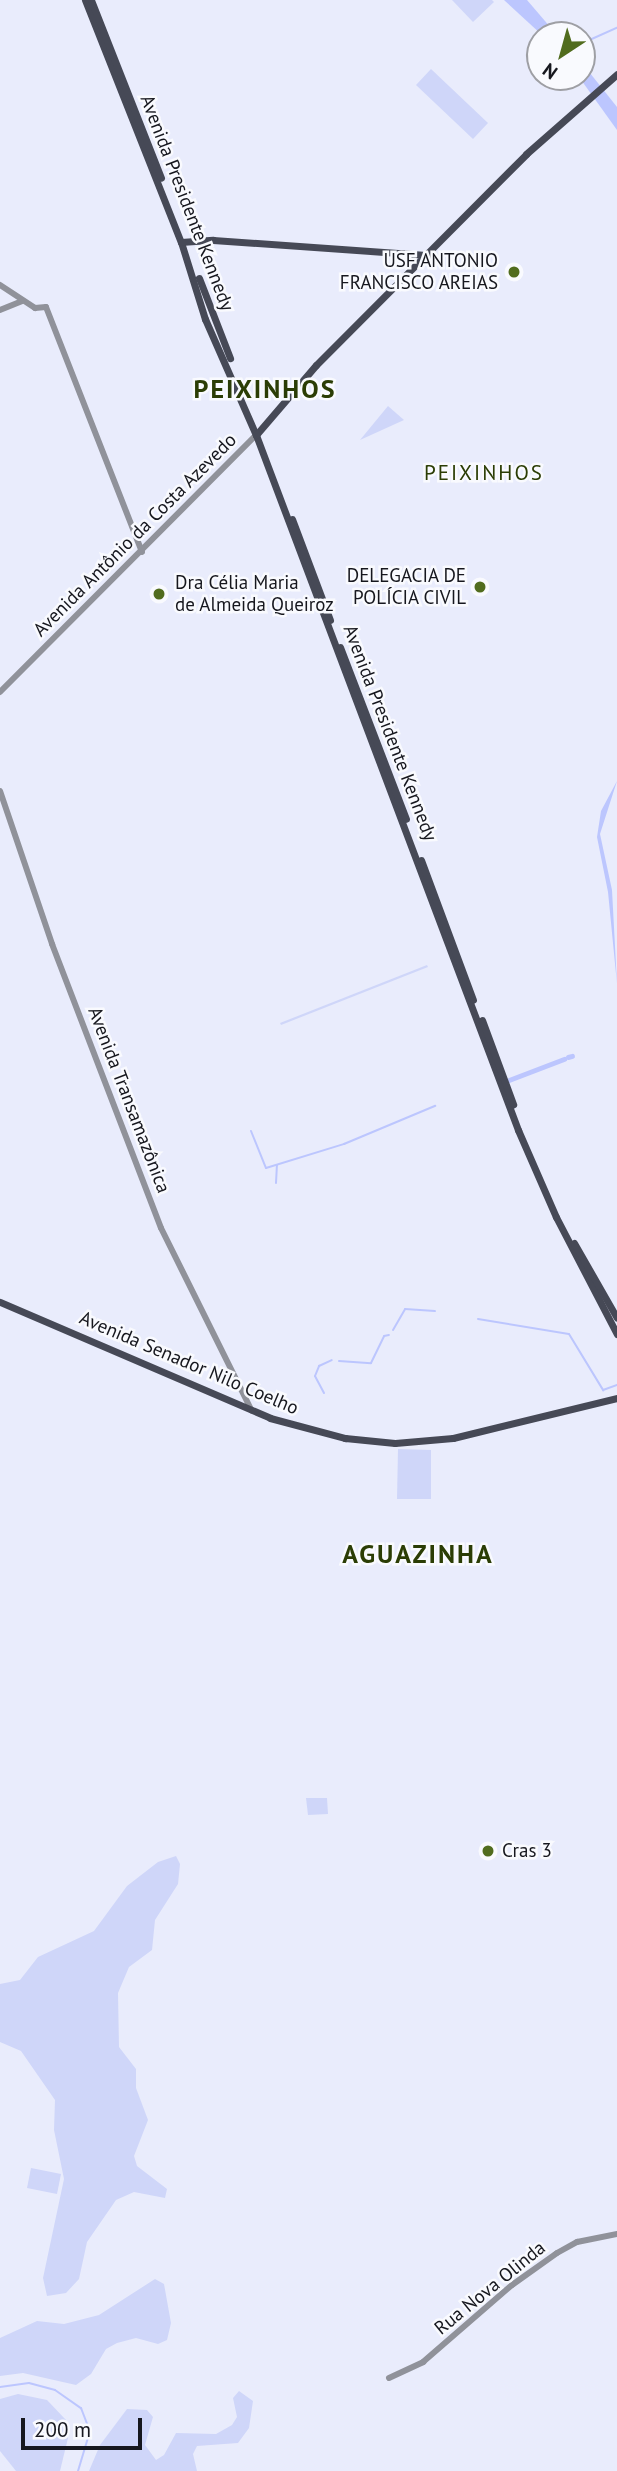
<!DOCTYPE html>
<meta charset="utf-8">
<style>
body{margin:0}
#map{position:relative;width:617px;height:2471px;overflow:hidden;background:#e9ecfc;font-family:"PT Sans",sans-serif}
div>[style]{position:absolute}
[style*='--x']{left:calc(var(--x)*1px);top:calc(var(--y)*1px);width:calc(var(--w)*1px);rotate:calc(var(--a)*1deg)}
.green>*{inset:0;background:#cfd6f9}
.water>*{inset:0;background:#bcc6fe}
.stream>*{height:2px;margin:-1px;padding:0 1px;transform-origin:1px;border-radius:1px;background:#bcc6fe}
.canal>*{height:4.5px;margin:-2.25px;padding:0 2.25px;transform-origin:2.25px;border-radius:2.25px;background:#bcc6fe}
.minor>*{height:6px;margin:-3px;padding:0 3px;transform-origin:3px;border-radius:3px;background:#90929a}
.major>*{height:7px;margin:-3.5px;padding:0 3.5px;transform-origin:3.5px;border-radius:3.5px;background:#464956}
.dots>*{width:19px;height:19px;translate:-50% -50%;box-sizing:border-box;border:4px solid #f9fafe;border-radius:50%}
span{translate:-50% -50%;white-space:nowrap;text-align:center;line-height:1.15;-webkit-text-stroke:5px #f9fafe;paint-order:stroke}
.street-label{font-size:19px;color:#16171e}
.poi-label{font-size:19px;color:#16171e}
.right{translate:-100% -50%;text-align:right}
.left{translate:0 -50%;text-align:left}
.neighbourhood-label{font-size:21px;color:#2b3d05;letter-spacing:2px}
.district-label{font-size:26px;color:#2b3d05;font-weight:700;letter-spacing:2px}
.north{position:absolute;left:526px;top:21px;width:70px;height:70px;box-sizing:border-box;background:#f9fafe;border:2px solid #9e9fa4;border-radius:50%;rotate:216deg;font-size:19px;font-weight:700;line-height:28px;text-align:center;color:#16171e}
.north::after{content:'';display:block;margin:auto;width:24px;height:32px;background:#516c1e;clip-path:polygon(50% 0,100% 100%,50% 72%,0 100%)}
.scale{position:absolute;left:21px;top:2418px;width:121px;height:32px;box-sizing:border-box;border:4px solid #16171e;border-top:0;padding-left:9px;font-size:21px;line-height:24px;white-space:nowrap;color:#16171e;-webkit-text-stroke:5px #f9fafe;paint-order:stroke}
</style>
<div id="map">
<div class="green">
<i style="clip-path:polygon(452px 0,492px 0,494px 2px,473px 22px)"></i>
<i style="clip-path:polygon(431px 69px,488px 123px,473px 139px,416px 85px)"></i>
<i style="clip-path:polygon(388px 406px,404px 420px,360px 440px)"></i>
<i style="clip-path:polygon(427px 965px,428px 967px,281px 1025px,280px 1023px)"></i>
<i style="clip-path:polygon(398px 1449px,431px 1450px,431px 1499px,397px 1499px)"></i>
<i style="clip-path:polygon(306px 1798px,327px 1798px,328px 1814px,308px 1815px)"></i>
<i style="clip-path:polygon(176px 1856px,180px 1864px,178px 1884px,155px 1920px,152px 1950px,129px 1967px,118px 1993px,119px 2047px,136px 2069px,136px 2088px,148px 2120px,134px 2156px,137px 2166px,167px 2189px,165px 2198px,134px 2192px,116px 2200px,87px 2242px,79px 2279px,66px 2293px,47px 2296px,43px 2278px,64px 2179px,54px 2130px,55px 2100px,21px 2051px,0 2042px,0 1984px,20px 1980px,38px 1957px,94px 1931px,127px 1886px,158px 1862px)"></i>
<i style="clip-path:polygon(31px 2168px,61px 2174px,57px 2194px,27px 2188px)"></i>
<i style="clip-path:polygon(155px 2279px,164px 2284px,171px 2323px,167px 2340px,158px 2344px,136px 2338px,117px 2343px,106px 2349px,91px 2374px,76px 2385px,23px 2373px,0 2376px,0 2338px,37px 2321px,64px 2324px,99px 2315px)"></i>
<i style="clip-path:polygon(239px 2391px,253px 2401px,249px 2428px,238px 2443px,197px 2446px,193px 2454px,197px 2471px,89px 2471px,100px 2445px,127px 2409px,147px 2410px,153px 2417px,145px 2445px,156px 2460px,164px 2455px,176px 2433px,216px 2434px,232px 2425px,237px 2417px,233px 2398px)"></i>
<i style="clip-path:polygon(18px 2394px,47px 2400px,66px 2420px,68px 2438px,60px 2471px,16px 2471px,0 2451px,0 2399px)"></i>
</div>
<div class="water">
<i style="clip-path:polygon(504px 0,527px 0,557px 35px,542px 35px)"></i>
<i style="clip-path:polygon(582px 63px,617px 107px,617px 130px,579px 77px)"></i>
<i style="clip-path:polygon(617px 781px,600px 834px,612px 890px,617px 984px,608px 892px,597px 837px,601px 811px)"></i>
</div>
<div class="stream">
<i style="--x:585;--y:42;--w:35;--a:-24"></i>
<i style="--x:251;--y:1131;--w:40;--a:68"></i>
<i style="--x:266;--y:1168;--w:82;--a:-17.1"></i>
<i style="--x:344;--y:1144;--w:99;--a:-22.7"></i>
<i style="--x:276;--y:1183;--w:18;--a:-87"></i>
<i style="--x:478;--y:1319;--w:92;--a:9.4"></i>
<i style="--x:569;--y:1334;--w:66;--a:58.7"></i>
<i style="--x:603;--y:1390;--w:15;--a:-20"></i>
<i style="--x:393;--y:1330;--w:24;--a:-60"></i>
<i style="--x:405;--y:1309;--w:30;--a:4"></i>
<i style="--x:339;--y:1361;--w:32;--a:4"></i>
<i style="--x:371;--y:1363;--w:30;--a:-64"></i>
<i style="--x:384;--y:1336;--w:5;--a:-11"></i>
<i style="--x:324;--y:1393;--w:19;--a:-118"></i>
<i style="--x:315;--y:1376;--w:11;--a:-68"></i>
<i style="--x:319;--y:1366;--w:14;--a:-25"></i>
<i style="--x:0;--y:2387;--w:29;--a:-8"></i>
<i style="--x:29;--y:2383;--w:27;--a:15"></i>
<i style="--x:55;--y:2390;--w:32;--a:35"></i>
<i style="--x:81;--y:2408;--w:25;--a:69"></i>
<i style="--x:90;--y:2431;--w:42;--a:106.7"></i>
</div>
<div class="canal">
<i style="--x:568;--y:1057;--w:4;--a:-14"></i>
<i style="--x:509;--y:1080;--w:59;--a:-20.9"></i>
</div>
<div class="minor">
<i style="--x:0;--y:285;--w:42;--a:33.3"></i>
<i style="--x:35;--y:308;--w:11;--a:-5"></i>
<i style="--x:46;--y:307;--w:263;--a:68.6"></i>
<i style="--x:0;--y:310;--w:24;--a:-22"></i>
<i style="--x:0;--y:692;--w:363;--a:-45.1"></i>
<i style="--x:0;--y:791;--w:162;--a:71.2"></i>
<i style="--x:52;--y:944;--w:304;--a:69"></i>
<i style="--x:161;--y:1228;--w:204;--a:63.6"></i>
<i style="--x:389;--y:2378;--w:38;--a:-25"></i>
<i style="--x:423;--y:2362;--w:118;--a:-40.9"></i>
<i style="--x:512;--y:2285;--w:55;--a:-35.4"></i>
<i style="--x:557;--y:2253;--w:23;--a:-29"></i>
<i style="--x:577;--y:2242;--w:41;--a:-11.3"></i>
</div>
<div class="major">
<i style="--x:85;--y:0;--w:260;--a:68.4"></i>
<i style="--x:181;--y:242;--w:81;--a:72.7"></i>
<i style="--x:205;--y:319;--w:127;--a:66.3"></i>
<i style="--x:256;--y:435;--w:743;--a:69.34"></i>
<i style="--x:518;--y:1130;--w:95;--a:66.4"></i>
<i style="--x:556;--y:1217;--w:132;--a:62.5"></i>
<i style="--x:91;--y:0;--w:191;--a:68.5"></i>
<i style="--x:181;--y:242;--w:32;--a:-4"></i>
<i style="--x:213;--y:240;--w:217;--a:4"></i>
<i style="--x:199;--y:278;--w:86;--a:68.8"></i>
<i style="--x:256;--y:435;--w:92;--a:-49.4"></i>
<i style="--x:316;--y:365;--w:298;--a:-45.1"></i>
<i style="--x:526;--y:154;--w:121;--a:-41.3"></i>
<i style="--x:292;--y:519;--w:108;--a:69.4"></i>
<i style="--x:340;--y:647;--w:184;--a:69"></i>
<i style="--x:421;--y:860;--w:149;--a:69.6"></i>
<i style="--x:482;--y:1020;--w:90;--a:69.7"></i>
<i style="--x:574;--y:1243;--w:86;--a:60.2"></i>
<i style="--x:0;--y:1302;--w:294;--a:23.2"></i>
<i style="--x:270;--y:1418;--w:78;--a:14.9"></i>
<i style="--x:345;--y:1438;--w:50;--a:5.7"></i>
<i style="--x:395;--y:1443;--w:58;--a:-4.9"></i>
<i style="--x:453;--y:1438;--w:169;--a:-13.7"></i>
</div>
<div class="dots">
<i style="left:514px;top:272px;background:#516c1e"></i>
<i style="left:480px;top:587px;background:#516c1e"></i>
<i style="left:159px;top:594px;background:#516c1e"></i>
<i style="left:488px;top:1851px;background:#516c1e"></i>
</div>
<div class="street-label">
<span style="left:187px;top:203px;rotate:69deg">Avenida Presidente Kennedy</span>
<span style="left:135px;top:535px;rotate:-45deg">Avenida Antônio da Costa Azevedo</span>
<span style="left:390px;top:733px;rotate:69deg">Avenida Presidente Kennedy</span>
<span style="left:129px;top:1100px;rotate:69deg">Avenida Transamazônica</span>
<span style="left:189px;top:1363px;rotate:23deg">Avenida Senador Nilo Coelho</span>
<span style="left:490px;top:2288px;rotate:-39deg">Rua Nova Olinda</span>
</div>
<div class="poi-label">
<span class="right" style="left:498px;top:272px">USF ANTONIO<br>FRANCISCO AREIAS</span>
<span class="right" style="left:466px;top:587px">DELEGACIA DE<br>POLÍCIA CIVIL</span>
<span class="left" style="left:175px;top:594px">Dra Célia Maria<br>de Almeida Queiroz</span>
<span class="left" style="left:502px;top:1851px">Cras 3</span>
</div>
<div class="neighbourhood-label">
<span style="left:484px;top:473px">PEIXINHOS</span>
</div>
<div class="district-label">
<span style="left:265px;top:389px">PEIXINHOS</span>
<span style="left:418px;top:1554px">AGUAZINHA</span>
</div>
<div class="north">N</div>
<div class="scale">200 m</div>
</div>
